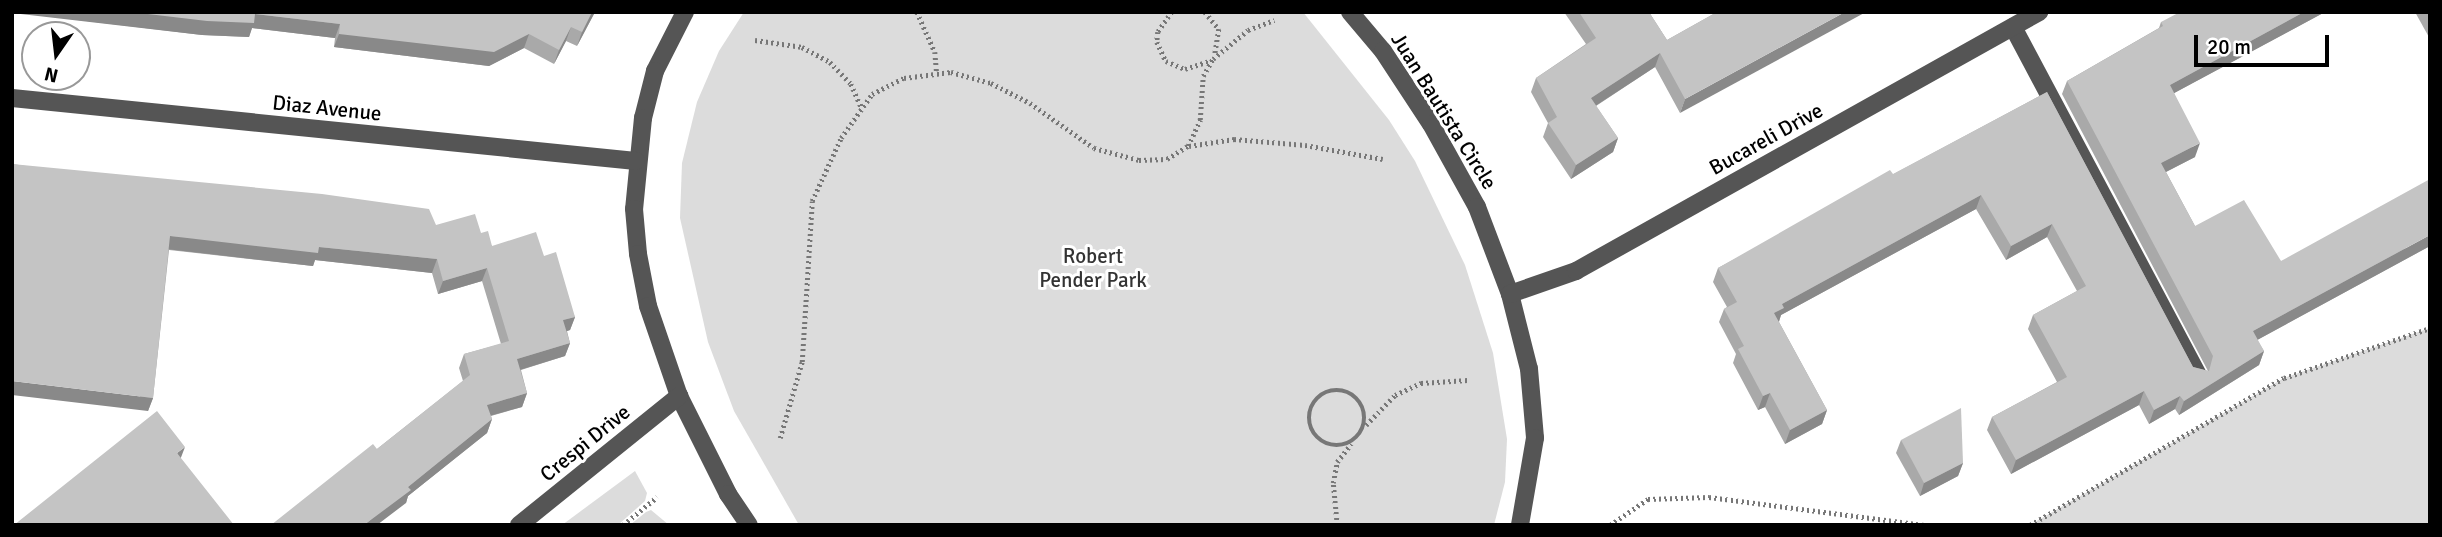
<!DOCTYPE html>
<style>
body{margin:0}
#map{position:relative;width:2442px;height:537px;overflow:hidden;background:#fff;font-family:Signika,sans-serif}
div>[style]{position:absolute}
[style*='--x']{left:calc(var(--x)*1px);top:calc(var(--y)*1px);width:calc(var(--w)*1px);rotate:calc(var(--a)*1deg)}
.green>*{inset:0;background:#dcdcdc}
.path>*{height:4.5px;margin-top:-2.25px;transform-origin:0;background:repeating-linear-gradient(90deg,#777 0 2px,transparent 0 5.5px)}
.path>.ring{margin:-2.25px;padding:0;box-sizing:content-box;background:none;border:4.5px solid #777;border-radius:50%}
.minor>*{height:18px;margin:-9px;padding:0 9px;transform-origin:9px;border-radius:9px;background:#555}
.wall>*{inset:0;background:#a9a9a9}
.shaded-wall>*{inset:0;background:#898989}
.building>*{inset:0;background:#c4c4c4}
span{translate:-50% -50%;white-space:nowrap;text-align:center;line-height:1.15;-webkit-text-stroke:6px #fff;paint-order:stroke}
.street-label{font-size:21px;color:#000}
.park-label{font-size:21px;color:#333}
.frame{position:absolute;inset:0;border:14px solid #000;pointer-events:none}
.north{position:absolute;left:21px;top:21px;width:70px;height:70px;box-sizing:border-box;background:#fff;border:2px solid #999;border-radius:50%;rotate:194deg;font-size:19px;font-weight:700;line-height:28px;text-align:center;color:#000}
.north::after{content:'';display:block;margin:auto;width:24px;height:32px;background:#000;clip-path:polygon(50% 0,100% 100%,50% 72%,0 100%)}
.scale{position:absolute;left:2194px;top:35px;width:135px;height:32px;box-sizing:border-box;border:4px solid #000;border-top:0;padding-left:9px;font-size:21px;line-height:24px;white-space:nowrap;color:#000;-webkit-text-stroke:5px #fff;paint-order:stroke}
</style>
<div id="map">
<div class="green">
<i style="clip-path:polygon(744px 12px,1303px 12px,1389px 120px,1415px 161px,1465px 265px,1493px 353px,1507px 439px,1505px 482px,1494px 525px,799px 525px,734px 411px,708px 342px,680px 218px,682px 163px,697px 102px,719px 51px)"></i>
<i style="clip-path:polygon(2430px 328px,2430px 525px,2030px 525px,2284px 378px)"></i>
<i style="clip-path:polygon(635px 471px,647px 493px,645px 501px,618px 525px,562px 525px)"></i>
<i style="clip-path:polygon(651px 510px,669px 525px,630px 525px,646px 512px)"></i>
</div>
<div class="path">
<i style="--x:917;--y:12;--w:44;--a:65.8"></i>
<i style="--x:935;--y:52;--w:21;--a:85"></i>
<i style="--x:1172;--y:12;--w:24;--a:125"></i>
<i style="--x:1158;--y:32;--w:10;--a:96"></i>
<i style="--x:1157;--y:42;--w:21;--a:65"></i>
<i style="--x:1166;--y:61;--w:21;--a:23"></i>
<i style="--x:1185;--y:69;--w:26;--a:-18"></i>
<i style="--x:1205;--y:12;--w:22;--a:51"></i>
<i style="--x:1219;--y:29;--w:25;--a:99"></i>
<i style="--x:755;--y:40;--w:48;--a:8.5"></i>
<i style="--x:802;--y:47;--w:32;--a:28"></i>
<i style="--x:830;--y:62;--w:30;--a:46"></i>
<i style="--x:851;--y:84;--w:27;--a:66"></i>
<i style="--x:1189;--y:146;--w:46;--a:-8.8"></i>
<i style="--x:1234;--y:139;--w:71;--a:4.8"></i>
<i style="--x:1305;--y:145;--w:79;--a:10.2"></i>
<i class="ring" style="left:1309px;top:390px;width:51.5px;height:51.5px"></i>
<i style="--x:1366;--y:425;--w:42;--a:-46"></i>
<i style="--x:1395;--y:395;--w:29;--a:-25"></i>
<i style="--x:1421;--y:383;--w:47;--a:-3.7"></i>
<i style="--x:780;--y:438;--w:79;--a:-73.9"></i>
<i style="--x:802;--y:362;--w:161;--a:-86.4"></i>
<i style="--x:812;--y:201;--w:69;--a:-65.3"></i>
<i style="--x:841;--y:138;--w:54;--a:-54.8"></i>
<i style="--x:872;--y:94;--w:36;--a:-27"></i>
<i style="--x:904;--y:78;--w:47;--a:-7.3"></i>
<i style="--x:951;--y:72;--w:41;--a:15.4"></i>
<i style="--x:991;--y:83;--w:44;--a:27.1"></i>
<i style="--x:1030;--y:103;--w:78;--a:35.1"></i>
<i style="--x:1094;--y:148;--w:47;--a:14.9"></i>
<i style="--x:1139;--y:160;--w:28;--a:-2"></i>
<i style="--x:1167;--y:159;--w:25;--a:-32"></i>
<i style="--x:1188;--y:146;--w:29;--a:-65"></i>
<i style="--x:1200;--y:120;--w:44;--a:-86.1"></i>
<i style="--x:1203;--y:76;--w:20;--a:-60"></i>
<i style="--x:1213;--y:59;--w:45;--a:-39.6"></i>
<i style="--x:1248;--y:30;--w:28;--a:-21"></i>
<i style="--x:623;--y:525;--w:44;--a:-39.5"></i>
<i style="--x:1337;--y:525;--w:42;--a:-95.4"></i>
<i style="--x:1333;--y:483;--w:21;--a:-79"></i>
<i style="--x:1337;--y:462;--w:23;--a:-52"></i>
<i style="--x:1610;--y:525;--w:46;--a:-34.4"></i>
<i style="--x:1648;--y:499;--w:61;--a:-1.9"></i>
<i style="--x:1709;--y:497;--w:219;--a:7.4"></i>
<i style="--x:2030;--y:525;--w:293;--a:-30.1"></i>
<i style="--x:2284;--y:378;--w:154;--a:-18.9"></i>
</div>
<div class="minor">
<i style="--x:685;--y:12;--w:66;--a:117"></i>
<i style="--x:655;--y:71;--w:49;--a:104.3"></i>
<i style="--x:643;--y:118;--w:91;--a:95.6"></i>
<i style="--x:634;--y:209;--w:45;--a:84.9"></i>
<i style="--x:638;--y:254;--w:53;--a:79.1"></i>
<i style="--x:648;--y:306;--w:95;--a:71"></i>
<i style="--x:679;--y:396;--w:110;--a:63.4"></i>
<i style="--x:728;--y:494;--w:37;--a:56"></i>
<i style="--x:1350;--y:12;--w:51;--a:49.8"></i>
<i style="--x:1383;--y:51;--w:87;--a:56.7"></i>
<i style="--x:1431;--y:124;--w:95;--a:61"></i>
<i style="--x:1477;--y:207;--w:93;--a:69.2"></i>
<i style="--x:1510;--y:294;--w:77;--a:75.8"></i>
<i style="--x:1529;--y:369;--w:69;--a:85"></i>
<i style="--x:1535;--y:438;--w:88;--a:99.8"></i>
<i style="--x:2013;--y:27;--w:394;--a:62"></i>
<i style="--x:12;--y:98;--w:627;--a:5.77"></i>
<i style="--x:1510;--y:294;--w:70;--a:-19.2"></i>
<i style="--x:1576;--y:271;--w:531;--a:-29.22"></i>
<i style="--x:519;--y:525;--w:206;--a:-38.9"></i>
</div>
<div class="wall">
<i style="clip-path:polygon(12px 12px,595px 12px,577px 46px,566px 41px,554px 64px,524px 48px,489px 66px,334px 47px,335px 38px,252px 28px,249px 37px,202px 35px)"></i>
<i style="clip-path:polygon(1564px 12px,1649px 12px,1667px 40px,1717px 12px,1680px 113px,1655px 67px,1596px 106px,1618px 138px,1613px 152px,1571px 179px,1543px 137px,1548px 123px,1531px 92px,1536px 78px,1586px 44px)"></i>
<i style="clip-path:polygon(2325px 12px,2174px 93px,2195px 157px,2166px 172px,2195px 226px,2281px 261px,2430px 246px,2257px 340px,2264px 351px,2259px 365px,2179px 415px,2175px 409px,2149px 424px,2139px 405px,2011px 474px,1987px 430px,1992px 417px,2057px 382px,2028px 329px,2033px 315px,2077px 291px,2047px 237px,2006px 260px,1976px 209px,1781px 315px,1779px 322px,1827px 410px,1822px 424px,1785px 444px,1765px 407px,1758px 410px,1733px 363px,1736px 354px,1719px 322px,1724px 309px,1727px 307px,1713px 282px,1718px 268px,2047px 92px,2193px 367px,2208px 371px,2062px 94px,2067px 81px,2159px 28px,2161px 22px)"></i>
<i style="clip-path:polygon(2415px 12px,2430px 12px,2430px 39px)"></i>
<i style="clip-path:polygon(12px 164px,436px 225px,481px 233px,492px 246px,544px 256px,575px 317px,570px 330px,567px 331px,570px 343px,565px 356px,521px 370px,527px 393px,522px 407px,491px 416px,492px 419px,487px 433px,408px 496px,406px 503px,377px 449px,463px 381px,459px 368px,464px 354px,501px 344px,482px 281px,438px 294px,432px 273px,315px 260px,313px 266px,169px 250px,153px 398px,148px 411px)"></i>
<i style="clip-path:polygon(1901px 440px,1963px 463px,1958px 476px,1920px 496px,1896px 453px)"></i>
</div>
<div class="shaded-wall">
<i style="clip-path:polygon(12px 12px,131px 12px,255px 14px,340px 24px,335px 38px,252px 28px,249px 37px,202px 35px,12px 13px)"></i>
<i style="clip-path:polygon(592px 12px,595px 12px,577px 46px,582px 32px)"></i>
<i style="clip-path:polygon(1845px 12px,1866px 12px,1680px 113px,1685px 99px)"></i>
<i style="clip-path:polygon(2304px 12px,2325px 12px,2165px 98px,2170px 85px)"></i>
<i style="clip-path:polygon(571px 27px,566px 41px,554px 64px,559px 50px)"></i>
<i style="clip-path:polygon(339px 34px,529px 34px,524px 48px,489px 66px,334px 47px)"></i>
<i style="clip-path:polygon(1660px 53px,1655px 67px,1586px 112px,1591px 98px)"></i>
<i style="clip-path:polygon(1618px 138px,1613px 152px,1571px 179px,1576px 165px)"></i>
<i style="clip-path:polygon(2200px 143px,2195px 157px,2156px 177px,2161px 163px)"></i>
<i style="clip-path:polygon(1981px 195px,1976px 209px,1781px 315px,1779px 321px,1769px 326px,1774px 313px,1782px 304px)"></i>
<i style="clip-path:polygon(2052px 224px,2047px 237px,2006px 260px,2011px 246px)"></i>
<i style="clip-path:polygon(2430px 235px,2430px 246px,2248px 345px,2253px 331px)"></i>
<i style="clip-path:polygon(170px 236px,319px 247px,437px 259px,432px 273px,315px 260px,313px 266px,166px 249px)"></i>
<i style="clip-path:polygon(487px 268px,482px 281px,438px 294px,443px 281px)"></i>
<i style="clip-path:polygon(575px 317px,570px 330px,558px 334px,563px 320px)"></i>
<i style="clip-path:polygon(570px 343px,565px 356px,513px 372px,517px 359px)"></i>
<i style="clip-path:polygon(2264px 351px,2259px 365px,2179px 415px,2184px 401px)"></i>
<i style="clip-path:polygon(12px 381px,153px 398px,148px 411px,12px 395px)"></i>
<i style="clip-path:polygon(2144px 391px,2139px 405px,2011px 474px,2016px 460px)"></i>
<i style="clip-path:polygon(527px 393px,522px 407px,482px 418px,487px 405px)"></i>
<i style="clip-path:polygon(1770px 393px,1765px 407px,1758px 410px,1763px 396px)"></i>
<i style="clip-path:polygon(2180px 396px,2175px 409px,2149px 424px,2154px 410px)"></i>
<i style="clip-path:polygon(1827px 410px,1822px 424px,1785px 444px,1790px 430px)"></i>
<i style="clip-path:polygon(492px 419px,487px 433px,408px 496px,406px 503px,377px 525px,364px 525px,408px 487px)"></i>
<i style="clip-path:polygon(185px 447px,180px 460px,177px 453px)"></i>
<i style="clip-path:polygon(1963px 463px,1958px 476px,1920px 496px,1924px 483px)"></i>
</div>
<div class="building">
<i style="clip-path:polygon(131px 12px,592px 12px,582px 32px,571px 27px,559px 50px,529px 34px,494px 52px,339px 34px,340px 24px,255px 14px,254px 23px,207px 21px)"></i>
<i style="clip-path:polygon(1579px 12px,1649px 12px,1667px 40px,1717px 12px,1845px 12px,1685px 99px,1660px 53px,1591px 98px,1618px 138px,1576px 165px,1548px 123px,1557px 117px,1536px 78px,1596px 38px)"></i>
<i style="clip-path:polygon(2180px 12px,2304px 12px,2170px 85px,2200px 143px,2161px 163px,2195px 226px,2244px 200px,2281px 261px,2430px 179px,2430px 235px,2253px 331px,2264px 351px,2184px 401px,2180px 396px,2154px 410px,2144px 391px,2016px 460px,1992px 417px,2067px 377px,2033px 315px,2086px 286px,2052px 224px,2011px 246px,1981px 195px,1782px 304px,1784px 308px,1774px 313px,1827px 410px,1790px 430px,1770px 393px,1763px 396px,1738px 349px,1744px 346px,1724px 309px,1737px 302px,1718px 268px,1890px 170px,1893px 174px,2047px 92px,2193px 367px,2209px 371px,2213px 356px,2067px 81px,2163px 26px,2161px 22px)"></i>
<i style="clip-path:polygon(12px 164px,322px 194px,429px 209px,436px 225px,475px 214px,481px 233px,488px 231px,492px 246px,536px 232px,544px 256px,556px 252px,575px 317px,563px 320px,570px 343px,517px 359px,527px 393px,487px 405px,492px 419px,408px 487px,411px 490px,364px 525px,271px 525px,373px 444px,377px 449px,470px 375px,464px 354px,509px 341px,487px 268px,443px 281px,437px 259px,319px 247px,318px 253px,170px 236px,153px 398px,12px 381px)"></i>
<i style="clip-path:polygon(1961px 408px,1963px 463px,1924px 483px,1901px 440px)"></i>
<i style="clip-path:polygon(157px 411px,185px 447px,177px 453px,234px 525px,14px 525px)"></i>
</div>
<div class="street-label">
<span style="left:327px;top:108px;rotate:6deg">Diaz Avenue</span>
<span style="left:1444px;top:111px;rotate:58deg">Juan Bautista Circle</span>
<span style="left:1766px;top:139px;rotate:-29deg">Bucareli Drive</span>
<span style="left:585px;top:443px;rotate:-39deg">Crespi Drive</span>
</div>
<div class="park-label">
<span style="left:1093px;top:268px">Robert<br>Pender Park</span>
</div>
<div class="frame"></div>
<div class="north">N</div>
<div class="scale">20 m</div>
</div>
